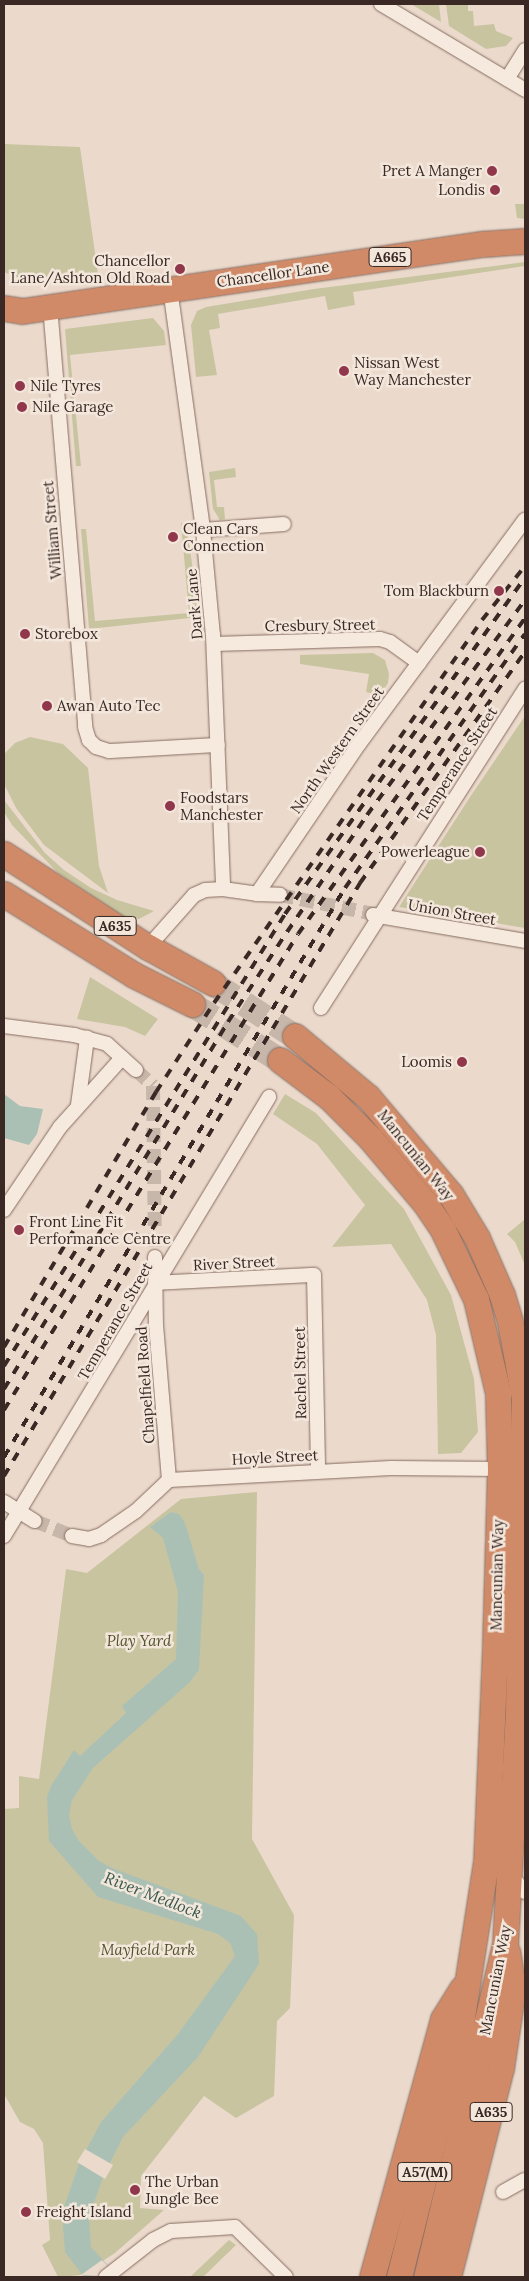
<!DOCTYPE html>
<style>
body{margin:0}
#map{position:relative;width:529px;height:2281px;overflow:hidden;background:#ebdacc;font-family:Lora,serif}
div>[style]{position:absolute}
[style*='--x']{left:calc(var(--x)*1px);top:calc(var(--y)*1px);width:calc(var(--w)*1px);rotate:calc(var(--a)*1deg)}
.green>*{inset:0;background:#c8c4a0}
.water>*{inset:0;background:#abc0b5}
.pier>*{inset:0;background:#ebdacc}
.street-tunnel>*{height:14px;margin-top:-7px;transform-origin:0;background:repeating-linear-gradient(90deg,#c7b6aa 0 14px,transparent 0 21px)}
.highway-tunnel>*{height:25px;margin-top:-12.5px;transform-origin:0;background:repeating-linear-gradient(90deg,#c7b6aa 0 25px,transparent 0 37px)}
.roads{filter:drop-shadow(0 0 1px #876c61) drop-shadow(0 0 1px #876c61)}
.street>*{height:14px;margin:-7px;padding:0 7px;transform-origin:7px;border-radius:7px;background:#f6eade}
.highway>*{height:25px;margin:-12.5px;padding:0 12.5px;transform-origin:12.5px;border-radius:12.5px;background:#d08a67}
.rail>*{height:4px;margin-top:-2px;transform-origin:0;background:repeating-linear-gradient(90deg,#392823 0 9px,transparent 0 18px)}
.dots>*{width:14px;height:14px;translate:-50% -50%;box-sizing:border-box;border:2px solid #f3e6db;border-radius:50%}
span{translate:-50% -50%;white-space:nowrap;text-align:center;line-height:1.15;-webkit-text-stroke:5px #f3e6db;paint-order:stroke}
.shield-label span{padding:1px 4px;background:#f3e6db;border:1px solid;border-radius:4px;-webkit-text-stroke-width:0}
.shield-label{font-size:14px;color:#392823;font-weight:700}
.poi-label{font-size:15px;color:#392823}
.right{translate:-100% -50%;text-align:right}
.left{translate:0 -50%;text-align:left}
.street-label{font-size:15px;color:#392823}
.park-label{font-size:15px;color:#52532c;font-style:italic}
.water-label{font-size:16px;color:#34574d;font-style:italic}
.frame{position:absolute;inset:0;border:5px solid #392823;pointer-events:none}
</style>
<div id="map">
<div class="green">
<i style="clip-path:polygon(411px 4px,439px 4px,441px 22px)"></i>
<i style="clip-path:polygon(446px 4px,468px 4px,468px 11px,473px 11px,474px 26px,494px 24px,496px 31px,513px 38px,506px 46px,486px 49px,449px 26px)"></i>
<i style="clip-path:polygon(4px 144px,80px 147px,98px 274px,20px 279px,4px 272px)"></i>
<i style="clip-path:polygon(515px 204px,525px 204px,525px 219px,517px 218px)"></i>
<i style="clip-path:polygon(525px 262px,525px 266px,353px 292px,355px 305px,328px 310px,325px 296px,218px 314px,220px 328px,209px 330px,217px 375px,196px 377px,191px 325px,197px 311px,206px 307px,314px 289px)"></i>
<i style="clip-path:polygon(153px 318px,164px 331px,166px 345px,70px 355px,81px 466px,76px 466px,65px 329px)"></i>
<i style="clip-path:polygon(235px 468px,236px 477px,214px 480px,217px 507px,224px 507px,225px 519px,220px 520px,213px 509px,209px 472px)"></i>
<i style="clip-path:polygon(181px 523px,187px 526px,199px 617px,89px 629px,81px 529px,86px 529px,95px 621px,189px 613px)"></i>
<i style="clip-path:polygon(373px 653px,385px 660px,389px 674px,388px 683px,364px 721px,364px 704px,373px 705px,374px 694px,366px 692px,369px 674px,300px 664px,300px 655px)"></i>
<i style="clip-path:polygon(525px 716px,525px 928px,399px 907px,470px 797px)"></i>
<i style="clip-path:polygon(30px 737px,63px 744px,88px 768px,99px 866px,108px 893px,44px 845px,16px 808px,4px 784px,4px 754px,15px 743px)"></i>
<i style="clip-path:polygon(4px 800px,45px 853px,64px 870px,91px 888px,117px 900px,154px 911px,139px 919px,124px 917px,58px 873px,12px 825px,4px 812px)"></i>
<i style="clip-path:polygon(90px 977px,158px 1019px,145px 1036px,125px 1027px,77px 1019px)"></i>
<i style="clip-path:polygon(285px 1094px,316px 1113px,404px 1209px,451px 1295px,474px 1379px,478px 1432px,461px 1453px,438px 1454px,436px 1335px,427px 1300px,391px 1244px,332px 1247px,365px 1205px,317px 1144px,273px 1114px)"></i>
<i style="clip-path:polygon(525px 1177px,525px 1265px,515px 1242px,507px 1234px,524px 1220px)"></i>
<i style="clip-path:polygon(257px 1492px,252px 1839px,294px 1915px,290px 2008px,277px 2021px,274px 2096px,236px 2118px,204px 2096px,141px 2176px,140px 2208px,164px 2210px,115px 2253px,81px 2275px,58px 2277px,42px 2245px,50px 2240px,43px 2143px,34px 2129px,20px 2122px,4px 2094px,4px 1809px,19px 1808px,19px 1776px,39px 1779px,66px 1569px,87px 1573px,181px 1499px)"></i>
<i style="clip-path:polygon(229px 2240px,236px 2245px,203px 2277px,190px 2277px)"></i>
</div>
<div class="water">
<i style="clip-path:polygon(4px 1094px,20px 1106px,43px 1109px,37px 1134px,29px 1145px,4px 1138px)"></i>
<i style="clip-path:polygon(171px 1512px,179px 1514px,185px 1523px,199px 1569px,204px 1575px,199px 1670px,190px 1682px,93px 1768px,72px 1800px,69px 1815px,72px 1829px,78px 1840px,99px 1861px,112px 1868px,241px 1916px,257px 1934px,259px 1964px,198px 2057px,123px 2137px,103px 2177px,89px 2217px,91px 2247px,119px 2277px,84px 2277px,65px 2252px,63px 2226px,64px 2207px,79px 2164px,101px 2122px,178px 2034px,235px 1956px,230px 1943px,218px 1934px,98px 1897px,49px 1841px,47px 1797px,51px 1786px,74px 1750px,80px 1756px,126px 1713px,122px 1706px,176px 1659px,178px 1592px,163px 1538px,150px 1527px)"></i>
</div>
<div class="pier">
<i style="clip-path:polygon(85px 2149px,113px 2165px,105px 2179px,77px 2162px)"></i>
<i style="clip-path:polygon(102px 2260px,119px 2277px,81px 2275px)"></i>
</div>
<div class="street-tunnel">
<i style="--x:280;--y:895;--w:95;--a:11.5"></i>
<i style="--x:136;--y:1070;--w:23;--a:43"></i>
<i style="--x:153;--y:1086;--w:171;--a:89.3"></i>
<i style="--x:35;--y:1521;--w:40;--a:22"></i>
</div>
<div class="highway-tunnel">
<i style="--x:213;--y:983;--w:98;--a:32.9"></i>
<i style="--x:192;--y:1004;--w:104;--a:32.5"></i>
</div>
<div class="roads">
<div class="street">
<i style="--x:381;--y:4;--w:168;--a:30.8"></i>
<i style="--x:507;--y:79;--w:34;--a:-58"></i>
<i style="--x:170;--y:288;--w:244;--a:82.2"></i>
<i style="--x:203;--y:530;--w:105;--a:84.6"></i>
<i style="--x:213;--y:635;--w:254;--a:87.7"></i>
<i style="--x:50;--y:306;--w:422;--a:85.2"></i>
<i style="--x:85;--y:727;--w:14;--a:73"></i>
<i style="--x:89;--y:740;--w:10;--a:45"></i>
<i style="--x:96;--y:747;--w:14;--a:17"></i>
<i style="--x:109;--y:751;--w:109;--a:-3.2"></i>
<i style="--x:203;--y:530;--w:81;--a:-4.2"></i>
<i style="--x:214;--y:644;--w:166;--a:-1.7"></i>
<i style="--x:380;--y:639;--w:10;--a:17"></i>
<i style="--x:390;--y:642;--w:36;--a:36"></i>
<i style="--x:257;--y:894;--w:23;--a:2"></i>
<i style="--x:373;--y:915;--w:154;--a:9.7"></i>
<i style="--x:148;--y:947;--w:69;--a:-48.5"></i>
<i style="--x:194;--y:895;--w:12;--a:-24"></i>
<i style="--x:205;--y:890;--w:18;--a:-3"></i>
<i style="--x:223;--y:889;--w:34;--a:8"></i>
<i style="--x:257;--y:894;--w:181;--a:-55.8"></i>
<i style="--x:359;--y:744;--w:279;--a:-53.5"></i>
<i style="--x:321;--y:1008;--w:379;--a:-57.4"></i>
<i style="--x:4;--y:1026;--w:71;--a:7.3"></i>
<i style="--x:74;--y:1035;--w:34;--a:15"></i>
<i style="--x:107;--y:1044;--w:39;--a:42"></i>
<i style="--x:78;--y:1105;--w:68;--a:-82.3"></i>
<i style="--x:4;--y:1210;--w:100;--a:-56"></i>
<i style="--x:60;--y:1127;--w:93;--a:-48.1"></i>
<i style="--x:155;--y:1257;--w:68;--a:89.2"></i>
<i style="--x:156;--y:1325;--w:156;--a:85.2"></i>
<i style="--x:155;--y:1283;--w:159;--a:-2.9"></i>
<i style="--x:314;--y:1275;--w:196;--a:88.8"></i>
<i style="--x:4;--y:1502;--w:36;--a:32"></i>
<i style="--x:4;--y:1536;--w:513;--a:-58.88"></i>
<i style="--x:72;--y:1536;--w:17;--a:10"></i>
<i style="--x:89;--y:1539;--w:13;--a:-18"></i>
<i style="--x:101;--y:1535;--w:42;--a:-34.4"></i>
<i style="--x:136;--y:1511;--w:45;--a:-43.2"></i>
<i style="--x:169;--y:1480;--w:222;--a:-3.1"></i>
<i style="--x:391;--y:1468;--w:109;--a:0.5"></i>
<i style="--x:511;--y:1875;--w:22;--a:51"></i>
<i style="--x:503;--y:2192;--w:25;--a:-29"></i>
<i style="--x:106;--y:2277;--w:60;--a:-38.2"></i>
<i style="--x:153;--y:2240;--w:20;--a:-27"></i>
<i style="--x:171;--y:2231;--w:64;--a:-3.6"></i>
<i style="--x:235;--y:2227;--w:71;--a:44.4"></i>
</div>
<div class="highway">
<i style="--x:4;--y:308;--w:18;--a:9"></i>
<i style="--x:22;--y:311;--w:465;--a:-8.3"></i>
<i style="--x:482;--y:244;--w:43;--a:-4"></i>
<i style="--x:4;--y:854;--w:171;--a:32.9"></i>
<i style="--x:148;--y:947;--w:74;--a:29"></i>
<i style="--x:4;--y:894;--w:153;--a:31.9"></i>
<i style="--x:134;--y:975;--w:65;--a:26.6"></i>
<i style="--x:295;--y:1036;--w:95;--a:39.9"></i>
<i style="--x:368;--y:1097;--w:128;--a:49.7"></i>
<i style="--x:451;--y:1195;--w:50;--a:58.8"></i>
<i style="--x:477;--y:1238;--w:62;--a:66.3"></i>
<i style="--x:502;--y:1295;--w:28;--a:73"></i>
<i style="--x:510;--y:1322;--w:77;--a:79.6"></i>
<i style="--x:524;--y:1398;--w:314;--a:91.1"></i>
<i style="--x:518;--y:1712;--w:232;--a:93.2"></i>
<i style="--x:505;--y:1944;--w:342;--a:103.3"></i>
<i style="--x:280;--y:1060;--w:61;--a:37.1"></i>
<i style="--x:329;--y:1097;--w:58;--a:45"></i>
<i style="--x:370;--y:1138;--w:85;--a:49.8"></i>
<i style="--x:425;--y:1203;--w:32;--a:56"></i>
<i style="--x:443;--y:1230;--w:76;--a:64.4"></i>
<i style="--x:476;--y:1299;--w:97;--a:76.8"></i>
<i style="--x:498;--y:1393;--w:76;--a:88.5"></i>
<i style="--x:500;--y:1469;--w:181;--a:91.6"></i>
<i style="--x:495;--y:1650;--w:212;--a:92.4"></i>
<i style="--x:486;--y:1862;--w:182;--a:98.8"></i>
<i style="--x:458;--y:2042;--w:242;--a:104.1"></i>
<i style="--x:372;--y:2277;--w:268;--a:-74.6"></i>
<i style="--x:443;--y:2019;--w:36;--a:-58"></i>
<i style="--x:448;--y:2277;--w:216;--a:-75.8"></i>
<i style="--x:501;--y:2068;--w:81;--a:-81.5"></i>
<i style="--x:513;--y:1988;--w:36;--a:-99"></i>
</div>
</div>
<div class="rail">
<i style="--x:4;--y:1347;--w:297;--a:-59.2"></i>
<i style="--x:156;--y:1092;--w:106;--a:-56.9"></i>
<i style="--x:214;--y:1003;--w:467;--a:-55"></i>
<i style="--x:482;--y:620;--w:69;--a:-51.5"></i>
<i style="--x:4;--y:1366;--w:532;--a:-58.13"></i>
<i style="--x:285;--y:914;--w:413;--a:-54.5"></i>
<i style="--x:4;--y:1389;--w:430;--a:-58.6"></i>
<i style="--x:228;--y:1022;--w:108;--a:-56.8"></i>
<i style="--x:287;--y:932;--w:142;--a:-55.6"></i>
<i style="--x:367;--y:815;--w:267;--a:-53.7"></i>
<i style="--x:4;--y:1410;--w:559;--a:-58.3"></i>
<i style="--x:298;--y:934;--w:389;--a:-54.3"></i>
<i style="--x:4;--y:1457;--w:663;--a:-59.07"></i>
<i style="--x:345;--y:888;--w:311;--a:-54.7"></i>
<i style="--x:4;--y:1476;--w:692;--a:-59.02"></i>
<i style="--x:360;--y:883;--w:284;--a:-54.5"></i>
</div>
<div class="dots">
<i style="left:492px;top:171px;background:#90374c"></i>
<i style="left:495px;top:190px;background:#90374c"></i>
<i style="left:180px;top:269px;background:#90374c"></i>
<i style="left:344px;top:371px;background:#90374c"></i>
<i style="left:20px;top:386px;background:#90374c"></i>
<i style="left:22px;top:407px;background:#90374c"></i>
<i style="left:173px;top:537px;background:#90374c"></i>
<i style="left:499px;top:591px;background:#90374c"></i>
<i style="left:25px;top:634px;background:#90374c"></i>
<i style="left:47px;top:706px;background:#90374c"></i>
<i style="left:170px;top:806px;background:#90374c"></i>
<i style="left:480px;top:852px;background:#90374c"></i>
<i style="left:462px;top:1062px;background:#90374c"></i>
<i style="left:19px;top:1230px;background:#90374c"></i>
<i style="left:135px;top:2190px;background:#90374c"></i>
<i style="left:26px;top:2212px;background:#90374c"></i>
</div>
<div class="shield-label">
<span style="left:390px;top:257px">A665</span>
<span style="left:115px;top:926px">A635</span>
<span style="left:491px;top:2112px">A635</span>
<span style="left:425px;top:2172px">A57(M)</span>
</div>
<div class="poi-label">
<span class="right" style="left:482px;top:171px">Pret A Manger</span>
<span class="right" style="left:485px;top:190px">Londis</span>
<span class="right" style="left:170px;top:269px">Chancellor<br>Lane/Ashton Old Road</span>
<span class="left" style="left:354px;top:371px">Nissan West<br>Way Manchester</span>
<span class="left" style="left:30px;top:386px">Nile Tyres</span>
<span class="left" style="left:32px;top:407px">Nile Garage</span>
<span class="left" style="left:183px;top:537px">Clean Cars<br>Connection</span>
<span class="right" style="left:489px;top:591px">Tom Blackburn</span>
<span class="left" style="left:35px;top:634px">Storebox</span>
<span class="left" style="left:57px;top:706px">Awan Auto Tec</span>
<span class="left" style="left:180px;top:806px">Foodstars<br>Manchester</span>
<span class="right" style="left:470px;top:852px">Powerleague</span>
<span class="right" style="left:452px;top:1062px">Loomis</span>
<span class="left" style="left:29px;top:1230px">Front Line Fit<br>Performance Centre</span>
<span class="left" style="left:145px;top:2190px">The Urban<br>Jungle Bee</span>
<span class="left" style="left:36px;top:2212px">Freight Island</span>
</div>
<div class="street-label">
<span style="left:273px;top:274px;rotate:-8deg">Chancellor Lane</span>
<span style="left:52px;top:530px;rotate:-95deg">William Street</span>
<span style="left:194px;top:604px;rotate:-95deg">Dark Lane</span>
<span style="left:320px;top:625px;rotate:-1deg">Cresbury Street</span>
<span style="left:337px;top:750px;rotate:-55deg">North Western Street</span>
<span style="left:457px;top:764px;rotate:-57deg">Temperance Street</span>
<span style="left:452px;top:912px;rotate:10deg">Union Street</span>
<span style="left:416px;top:1155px;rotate:51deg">Mancunian Way</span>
<span style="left:234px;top:1263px;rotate:-3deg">River Street</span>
<span style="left:115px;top:1321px;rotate:-60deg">Temperance Street</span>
<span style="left:300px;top:1373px;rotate:-91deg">Rachel Street</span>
<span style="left:145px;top:1385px;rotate:-94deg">Chapelfield Road</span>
<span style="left:275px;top:1457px;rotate:-3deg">Hoyle Street</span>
<span style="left:497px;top:1575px;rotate:-89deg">Mancunian Way</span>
<span style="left:495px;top:1980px;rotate:-79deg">Mancunian Way</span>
</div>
<div class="park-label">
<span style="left:139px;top:1641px">Play Yard</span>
<span style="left:148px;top:1950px">Mayfield Park</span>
</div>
<div class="water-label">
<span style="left:153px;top:1895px;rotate:21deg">River Medlock</span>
</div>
<div class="frame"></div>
</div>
